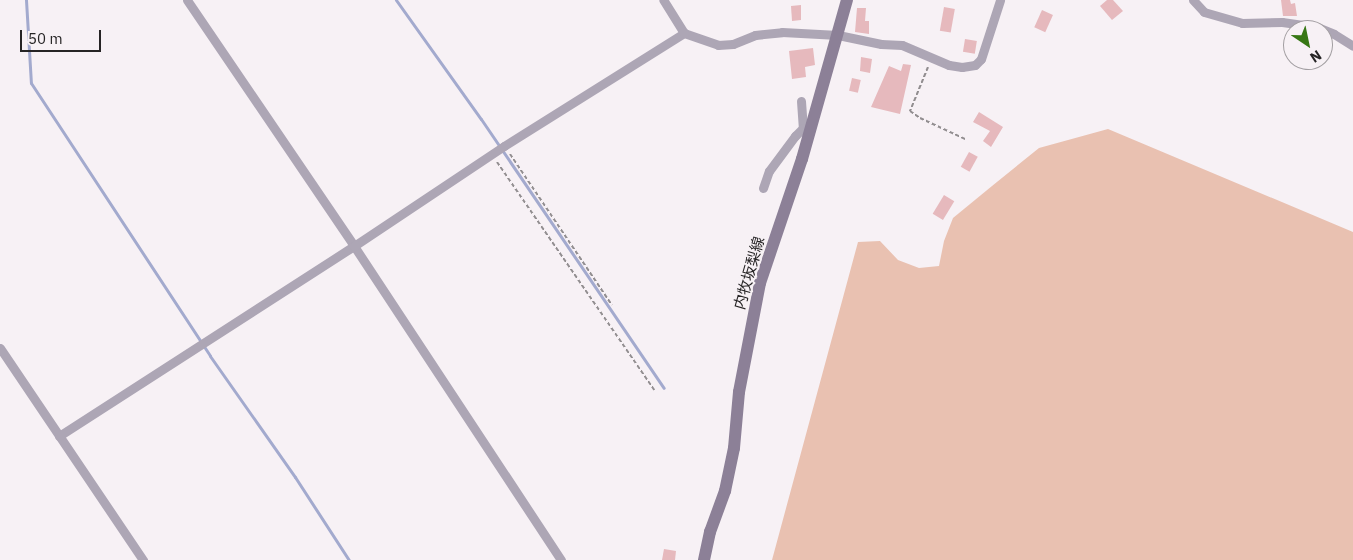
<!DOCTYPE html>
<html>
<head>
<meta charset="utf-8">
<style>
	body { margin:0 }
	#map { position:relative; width:1353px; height:560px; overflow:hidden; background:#f7f1f5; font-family:"IBM Plex Sans","Noto Sans JP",sans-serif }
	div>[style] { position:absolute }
	.green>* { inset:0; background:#e9c1b1 }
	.stream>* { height:3px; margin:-1.5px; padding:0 1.5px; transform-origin:1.5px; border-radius:1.5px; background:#a3aace }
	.building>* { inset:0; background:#e6b9bd; transform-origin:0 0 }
	.path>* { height:2px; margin-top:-1px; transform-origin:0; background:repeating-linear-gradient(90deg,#928e90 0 4px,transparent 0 6.5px) }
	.minor>* { height:9px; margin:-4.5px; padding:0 4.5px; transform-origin:4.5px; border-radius:4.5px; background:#ada6b5 }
	.secondary>* { height:12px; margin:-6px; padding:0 6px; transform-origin:6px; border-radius:6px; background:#8c8097 }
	span { translate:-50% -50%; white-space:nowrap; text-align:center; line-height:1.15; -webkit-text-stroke:4px #f7f1f5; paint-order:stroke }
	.street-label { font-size:15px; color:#262425 }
	.north { position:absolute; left:1283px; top:20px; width:50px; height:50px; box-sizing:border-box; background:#f7f1f5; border:1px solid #a39fa2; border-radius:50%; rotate:146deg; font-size:14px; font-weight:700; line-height:20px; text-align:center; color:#262425 }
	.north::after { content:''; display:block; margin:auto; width:18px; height:22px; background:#377714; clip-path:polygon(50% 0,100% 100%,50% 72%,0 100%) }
	.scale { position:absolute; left:20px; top:30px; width:81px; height:22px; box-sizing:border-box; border:2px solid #262425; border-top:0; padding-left:6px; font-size:15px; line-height:18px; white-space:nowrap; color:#262425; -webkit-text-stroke:4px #f7f1f5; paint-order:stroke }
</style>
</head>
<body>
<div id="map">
	<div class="green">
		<div style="clip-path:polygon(1108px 129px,1353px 232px,1353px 560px,772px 560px,858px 242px,880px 241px,898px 260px,919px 268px,939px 266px,944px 241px,953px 218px,992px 186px,1039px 148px)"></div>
	</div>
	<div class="stream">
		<div style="left:26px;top:0;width:83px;rotate:86.6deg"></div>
		<div style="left:31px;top:83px;width:326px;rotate:56.7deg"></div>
		<div style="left:210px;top:356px;width:148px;rotate:54.9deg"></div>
		<div style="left:295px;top:477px;width:99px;rotate:57deg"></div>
		<div style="left:396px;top:0;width:146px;rotate:54.5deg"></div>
		<div style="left:481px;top:119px;width:325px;rotate:55.8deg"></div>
	</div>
	<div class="building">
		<div style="clip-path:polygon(1107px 0,1113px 0,1123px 11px,1112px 20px,1100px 6px)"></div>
		<div style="clip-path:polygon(1281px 0,1290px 0,1291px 4px,1295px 3px,1297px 16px,1283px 16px)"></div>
		<div style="clip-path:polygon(801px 5px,801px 20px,792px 21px,791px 6px)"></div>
		<div style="left:944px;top:7px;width:11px;height:24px;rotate:10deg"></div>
		<div style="clip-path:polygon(857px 8px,866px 8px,865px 21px,869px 21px,869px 34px,855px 32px)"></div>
		<div style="left:1042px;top:10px;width:12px;height:19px;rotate:24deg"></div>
		<div style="left:965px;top:39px;width:12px;height:13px;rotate:9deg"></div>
		<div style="clip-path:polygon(813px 48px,815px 65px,805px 67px,806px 77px,792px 79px,789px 51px)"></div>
		<div style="clip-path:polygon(861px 57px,872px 59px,870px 73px,860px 71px)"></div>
		<div style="clip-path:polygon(903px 64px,911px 65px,900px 114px,871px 107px,889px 66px,901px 71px)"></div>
		<div style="left:852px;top:78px;width:9px;height:13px;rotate:13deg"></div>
		<div style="clip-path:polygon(979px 112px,1003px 127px,991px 147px,983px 141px,990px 131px,973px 122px)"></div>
		<div style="left:969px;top:152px;width:10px;height:17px;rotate:29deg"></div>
		<div style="left:944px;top:195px;width:12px;height:22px;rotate:31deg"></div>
		<div style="clip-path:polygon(664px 549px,676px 551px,675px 560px,662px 560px)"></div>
	</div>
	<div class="path">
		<div style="left:928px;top:67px;width:48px;rotate:112.2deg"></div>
		<div style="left:910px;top:111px;width:12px;rotate:35deg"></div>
		<div style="left:920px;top:118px;width:50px;rotate:25deg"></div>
		<div style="left:510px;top:154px;width:182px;rotate:56deg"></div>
		<div style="left:497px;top:162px;width:277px;rotate:55.4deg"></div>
	</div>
	<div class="minor">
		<div style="left:187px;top:0;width:297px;rotate:55.8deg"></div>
		<div style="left:354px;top:246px;width:376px;rotate:56.6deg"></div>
		<div style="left:1193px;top:0;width:16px;rotate:47deg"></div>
		<div style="left:1204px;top:12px;width:40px;rotate:16deg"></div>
		<div style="left:1242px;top:23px;width:40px;rotate:-1.4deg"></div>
		<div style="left:1282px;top:22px;width:35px;rotate:8deg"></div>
		<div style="left:1317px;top:27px;width:18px;rotate:22deg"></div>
		<div style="left:1334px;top:34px;width:22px;rotate:32deg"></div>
		<div style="left:684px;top:33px;width:36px;rotate:19deg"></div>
		<div style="left:718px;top:45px;width:15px;rotate:-4deg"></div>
		<div style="left:733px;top:44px;width:24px;rotate:-22deg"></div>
		<div style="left:755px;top:35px;width:27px;rotate:-6deg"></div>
		<div style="left:782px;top:32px;width:56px;rotate:3.1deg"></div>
		<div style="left:838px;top:35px;width:44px;rotate:11.8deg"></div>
		<div style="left:881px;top:44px;width:21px;rotate:3deg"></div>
		<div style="left:902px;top:45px;width:51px;rotate:23.1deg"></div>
		<div style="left:949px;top:65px;width:13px;rotate:9deg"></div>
		<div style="left:962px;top:67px;width:13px;rotate:-9deg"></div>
		<div style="left:975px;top:65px;width:8px;rotate:-45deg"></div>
		<div style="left:981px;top:59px;width:62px;rotate:-72.1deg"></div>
		<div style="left:801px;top:101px;width:27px;rotate:86deg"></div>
		<div style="left:763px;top:188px;width:18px;rotate:-71deg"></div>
		<div style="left:769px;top:171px;width:44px;rotate:-53.4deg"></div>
		<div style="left:795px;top:136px;width:11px;rotate:-45deg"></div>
		<div style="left:803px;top:128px;width:8px;rotate:14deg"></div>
		<div style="left:0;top:348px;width:256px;rotate:56deg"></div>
		<div style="left:59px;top:436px;width:351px;rotate:-32.8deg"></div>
		<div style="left:354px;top:246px;width:180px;rotate:-33.7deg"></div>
		<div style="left:504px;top:146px;width:213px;rotate:-32.1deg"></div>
		<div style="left:684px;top:33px;width:39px;rotate:-122deg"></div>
	</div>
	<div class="secondary">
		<div style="left:704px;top:560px;width:29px;rotate:-78deg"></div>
		<div style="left:710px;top:532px;width:44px;rotate:-69.9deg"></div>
		<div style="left:725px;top:491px;width:44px;rotate:-78.2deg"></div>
		<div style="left:734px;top:448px;width:56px;rotate:-84.9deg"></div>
		<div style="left:739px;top:392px;width:111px;rotate:-79.1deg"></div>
		<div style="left:760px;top:283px;width:131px;rotate:-71.3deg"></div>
		<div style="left:802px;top:159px;width:165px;rotate:-74.2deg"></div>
	</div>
	<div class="street-label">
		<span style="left:749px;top:273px;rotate:-74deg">内牧坂梨線</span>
	</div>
	<div class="north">N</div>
	<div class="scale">50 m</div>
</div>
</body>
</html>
